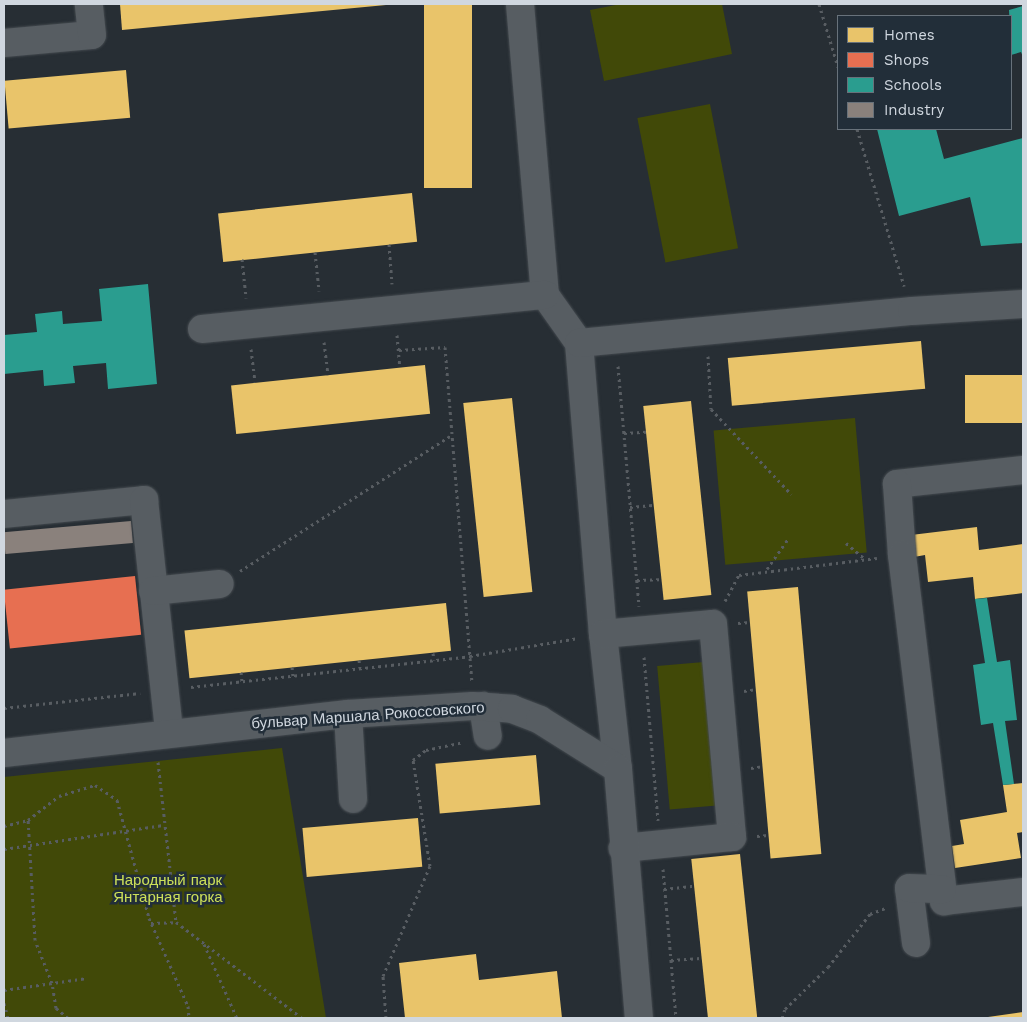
<!DOCTYPE html>
<html>
<head>
<meta charset="utf-8">
<style>
	body { margin:0 }
	#map { position:relative; width:1027px; height:1022px; overflow:hidden; background:#272e34; font-family:"Work Sans",sans-serif }
	div>[style] { position:absolute }
	.green>* { inset:0; background:#414908; transform-origin:0 0 }
	.homes>* { inset:0; background:#e9c46a; transform-origin:0 0 }
	.shops>* { inset:0; background:#e76f51; transform-origin:0 0 }
	.schools>* { inset:0; background:#2a9d8f }
	.industry>* { inset:0; background:#8a817c; transform-origin:0 0 }
	.path>* { height:3px; margin-top:-1.5px; transform-origin:0; background:repeating-linear-gradient(90deg,#585d62 0 2.5px,transparent 0 6.5px) }
	.roads { filter:drop-shadow(0 0 1px #43494e) drop-shadow(0 0 1px #43494e) }
	.minor>* { height:28px; margin:-14px; padding:0 14px; transform-origin:14px; border-radius:14px; background:#575d62 }
	span { translate:-50% -50%; white-space:nowrap; text-align:center; line-height:1.15; -webkit-text-stroke:5px #222e39; paint-order:stroke }
	.street-label { font-size:15px; color:#d0d7df }
	.park-label { font-size:15px; color:#cde059 }
	.frame { position:absolute; inset:0; border:5px solid #d0d7df; pointer-events:none }
	.legend { position:absolute; left:837px; top:15px; width:175px; height:115px; box-sizing:border-box; background:#222e39; border:1px solid #68727b; margin:0; padding:6px 9px; list-style:none; font-size:15px; color:#d0d7df }
	.legend li { display:flex; align-items:center; gap:10px; height:25px }
	.legend b { width:25px; border:1px solid #68727b }
</style>
</head>
<body>
<div id="map">
	<div class="green">
		<div style="clip-path:polygon(621px 4px,722px 4px,732px 54px,604px 81px,590px 10px)"></div>
		<div style="left:710px;top:104px;width:147px;height:74px;rotate:79deg"></div>
		<div style="left:855px;top:418px;width:135px;height:142px;rotate:85deg"></div>
		<div style="left:704px;top:662px;width:144px;height:47px;rotate:85deg"></div>
		<div style="clip-path:polygon(282px 748px,326px 1018px,4px 1018px,4px 777px)"></div>
	</div>
	<div class="homes">
		<div style="clip-path:polygon(120px 4px,386px 4px,386px 5px,122px 30px)"></div>
		<div style="left:424px;top:4px;width:48px;height:184px"></div>
		<div style="left:126px;top:70px;width:48px;height:122px;rotate:85deg"></div>
		<div style="left:412px;top:193px;width:49px;height:195px;rotate:84deg"></div>
		<div style="left:921px;top:341px;width:48px;height:194px;rotate:85deg"></div>
		<div style="left:425px;top:365px;width:49px;height:195px;rotate:84deg"></div>
		<div style="left:1023px;top:375px;width:48px;height:58px;rotate:90deg"></div>
		<div style="left:512px;top:398px;width:195px;height:49px;rotate:84deg"></div>
		<div style="left:691px;top:401px;width:195px;height:48px;rotate:84deg"></div>
		<div style="clip-path:polygon(977px 527px,979px 550px,1023px 544px,1023px 593px,975px 599px,973px 577px,928px 582px,925px 555px,914px 557px,911px 535px)"></div>
		<div style="left:798px;top:587px;width:268px;height:51px;rotate:85deg"></div>
		<div style="left:446px;top:603px;width:48px;height:263px;rotate:84deg"></div>
		<div style="left:536px;top:755px;width:50px;height:101px;rotate:85deg"></div>
		<div style="clip-path:polygon(1023px 783px,1023px 832px,1017px 833px,1021px 858px,955px 868px,952px 846px,964px 844px,960px 820px,1007px 812px,1003px 785px)"></div>
		<div style="left:418px;top:818px;width:49px;height:116px;rotate:85deg"></div>
		<div style="left:740px;top:854px;width:165px;height:49px;rotate:84deg"></div>
		<div style="clip-path:polygon(476px 954px,479px 980px,557px 971px,562px 1018px,405px 1018px,399px 963px)"></div>
		<div style="clip-path:polygon(1023px 1012px,1023px 1018px,988px 1018px,988px 1017px)"></div>
	</div>
	<div class="shops">
		<div style="left:135px;top:576px;width:59px;height:132px;rotate:84deg"></div>
	</div>
	<div class="schools">
		<div style="clip-path:polygon(1023px 6px,1023px 57px,1021px 52px,1011px 55px,1009px 10px)"></div>
		<div style="clip-path:polygon(877px 129px,936px 129px,944px 159px,1023px 138px,1023px 243px,981px 246px,970px 197px,899px 216px)"></div>
		<div style="clip-path:polygon(148px 284px,157px 384px,108px 389px,106px 363px,73px 366px,75px 383px,44px 386px,43px 370px,4px 374px,4px 335px,37px 332px,35px 314px,62px 311px,63px 324px,102px 321px,99px 289px)"></div>
		<div style="clip-path:polygon(987px 598px,997px 662px,1010px 660px,1017px 720px,1005px 721px,1014px 784px,1003px 785px,993px 723px,981px 725px,973px 665px,985px 663px,975px 599px)"></div>
	</div>
	<div class="industry">
		<div style="left:131px;top:521px;width:22px;height:128px;rotate:85deg"></div>
	</div>
	<div class="path">
		<div style="left:819px;top:4px;width:66px;rotate:73.2deg"></div>
		<div style="left:857px;top:129px;width:164px;rotate:73.3deg"></div>
		<div style="left:389px;top:244px;width:40px;rotate:85.7deg"></div>
		<div style="left:315px;top:252px;width:39px;rotate:84deg"></div>
		<div style="left:242px;top:259px;width:39px;rotate:84deg"></div>
		<div style="left:397px;top:335px;width:32px;rotate:85deg"></div>
		<div style="left:324px;top:342px;width:33px;rotate:83deg"></div>
		<div style="left:251px;top:349px;width:33px;rotate:83deg"></div>
		<div style="left:399px;top:350px;width:46px;rotate:-3.7deg"></div>
		<div style="left:445px;top:347px;width:336px;rotate:85.4deg"></div>
		<div style="left:708px;top:356px;width:53px;rotate:86.8deg"></div>
		<div style="left:711px;top:409px;width:117px;rotate:46.7deg"></div>
		<div style="left:618px;top:366px;width:241px;rotate:85deg"></div>
		<div style="left:624px;top:433px;width:22px;rotate:-3deg"></div>
		<div style="left:630px;top:507px;width:23px;rotate:-5deg"></div>
		<div style="left:846px;top:543px;width:25px;rotate:40deg"></div>
		<div style="left:767px;top:569px;width:38px;rotate:-55deg"></div>
		<div style="left:240px;top:571px;width:252px;rotate:-32.7deg"></div>
		<div style="left:637px;top:580px;width:23px;rotate:-2deg"></div>
		<div style="left:725px;top:601px;width:30px;rotate:-62deg"></div>
		<div style="left:739px;top:575px;width:139px;rotate:-7deg"></div>
		<div style="left:738px;top:623px;width:12px;rotate:-5deg"></div>
		<div style="left:433px;top:653px;width:7px;rotate:82deg"></div>
		<div style="left:644px;top:657px;width:164px;rotate:85.1deg"></div>
		<div style="left:359px;top:660px;width:8px;rotate:83deg"></div>
		<div style="left:292px;top:667px;width:9px;rotate:84deg"></div>
		<div style="left:241px;top:672px;width:10px;rotate:84deg"></div>
		<div style="left:191px;top:687px;width:281px;rotate:-6.3deg"></div>
		<div style="left:470px;top:656px;width:110px;rotate:-9.4deg"></div>
		<div style="left:744px;top:691px;width:12px;rotate:-9deg"></div>
		<div style="left:4px;top:708px;width:137px;rotate:-6.3deg"></div>
		<div style="left:158px;top:762px;width:161px;rotate:83.6deg"></div>
		<div style="left:751px;top:768px;width:12px;rotate:-9deg"></div>
		<div style="left:4px;top:826px;width:25px;rotate:-14deg"></div>
		<div style="left:757px;top:836px;width:12px;rotate:-5deg"></div>
		<div style="left:4px;top:849px;width:161px;rotate:-8.6deg"></div>
		<div style="left:663px;top:869px;width:150px;rotate:85deg"></div>
		<div style="left:664px;top:889px;width:30px;rotate:-6deg"></div>
		<div style="left:151px;top:923px;width:25px;rotate:-2deg"></div>
		<div style="left:176px;top:922px;width:158px;rotate:37.3deg"></div>
		<div style="left:204px;top:944px;width:81px;rotate:66deg"></div>
		<div style="left:671px;top:960px;width:30px;rotate:-4deg"></div>
		<div style="left:4px;top:990px;width:84px;rotate:-8.2deg"></div>
		<div style="left:4px;top:1003px;width:16px;rotate:75deg"></div>
		<div style="left:68px;top:1018px;width:16px;rotate:-140deg"></div>
		<div style="left:56px;top:1008px;width:25px;rotate:-99deg"></div>
		<div style="left:52px;top:983px;width:46px;rotate:-111.6deg"></div>
		<div style="left:35px;top:940px;width:120px;rotate:-93.3deg"></div>
		<div style="left:28px;top:820px;width:39px;rotate:-38deg"></div>
		<div style="left:59px;top:796px;width:38px;rotate:-17deg"></div>
		<div style="left:95px;top:785px;width:27px;rotate:34deg"></div>
		<div style="left:117px;top:800px;width:122px;rotate:74.8deg"></div>
		<div style="left:149px;top:918px;width:96px;rotate:66.1deg"></div>
		<div style="left:188px;top:1006px;width:12px;rotate:85deg"></div>
		<div style="left:386px;top:1018px;width:42px;rotate:-94.1deg"></div>
		<div style="left:383px;top:976px;width:120px;rotate:-66.9deg"></div>
		<div style="left:430px;top:866px;width:107px;rotate:-99.1deg"></div>
		<div style="left:413px;top:760px;width:16px;rotate:-38deg"></div>
		<div style="left:426px;top:750px;width:38px;rotate:-12deg"></div>
		<div style="left:782px;top:1018px;width:9px;rotate:-72deg"></div>
		<div style="left:785px;top:1009px;width:60px;rotate:-44.3deg"></div>
		<div style="left:828px;top:967px;width:68px;rotate:-51.6deg"></div>
		<div style="left:870px;top:914px;width:17px;rotate:-21deg"></div>
	</div>
	<div class="roads">
		<div class="minor">
			<div style="left:520px;top:4px;width:292px;rotate:85.1deg"></div>
			<div style="left:545px;top:295px;width:59px;rotate:54.7deg"></div>
			<div style="left:579px;top:343px;width:292px;rotate:85.3deg"></div>
			<div style="left:603px;top:634px;width:136px;rotate:83.7deg"></div>
			<div style="left:4px;top:43px;width:88px;rotate:-5.2deg"></div>
			<div style="left:92px;top:35px;width:31px;rotate:-96deg"></div>
			<div style="left:202px;top:329px;width:345px;rotate:-5.7deg"></div>
			<div style="left:579px;top:343px;width:335px;rotate:-5.5deg"></div>
			<div style="left:912px;top:311px;width:111px;rotate:-3.6deg"></div>
			<div style="left:1023px;top:470px;width:127px;rotate:173.7deg"></div>
			<div style="left:897px;top:484px;width:71px;rotate:86deg"></div>
			<div style="left:902px;top:555px;width:349px;rotate:83.1deg"></div>
			<div style="left:944px;top:901px;width:80px;rotate:-6.5deg"></div>
			<div style="left:4px;top:514px;width:141px;rotate:-5.7deg"></div>
			<div style="left:144px;top:500px;width:233px;rotate:83.8deg"></div>
			<div style="left:153px;top:591px;width:67px;rotate:-6deg"></div>
			<div style="left:603px;top:634px;width:110px;rotate:-5.2deg"></div>
			<div style="left:713px;top:624px;width:214px;rotate:84.9deg"></div>
			<div style="left:732px;top:837px;width:110px;rotate:174.2deg"></div>
			<div style="left:483px;top:706px;width:30px;rotate:81deg"></div>
			<div style="left:348px;top:714px;width:85px;rotate:86.6deg"></div>
			<div style="left:4px;top:753px;width:346px;rotate:-6.5deg"></div>
			<div style="left:348px;top:714px;width:125px;rotate:-3.7deg"></div>
			<div style="left:473px;top:706px;width:39px;rotate:4deg"></div>
			<div style="left:512px;top:709px;width:30px;rotate:21deg"></div>
			<div style="left:540px;top:720px;width:92px;rotate:32.1deg"></div>
			<div style="left:618px;top:769px;width:250px;rotate:85.2deg"></div>
			<div style="left:916px;top:943px;width:55px;rotate:-97.3deg"></div>
			<div style="left:909px;top:888px;width:33px;rotate:2deg"></div>
		</div>
	</div>
	<div class="street-label">
		<span style="left:368px;top:716px;rotate:-4deg">бульвар Маршала Рокоссовского</span>
	</div>
	<div class="park-label">
		<span style="left:168px;top:889px">Народный парк<br>Янтарная горка</span>
	</div>
	<div class="frame"></div>
	<ul class="legend">
	<li><b style="height:14px;background:#e9c46a"></b>Homes</li>
	<li><b style="height:14px;background:#e76f51"></b>Shops</li>
	<li><b style="height:14px;background:#2a9d8f"></b>Schools</li>
	<li><b style="height:14px;background:#8a817c"></b>Industry</li>
	</ul>
</div>
</body>
</html>
